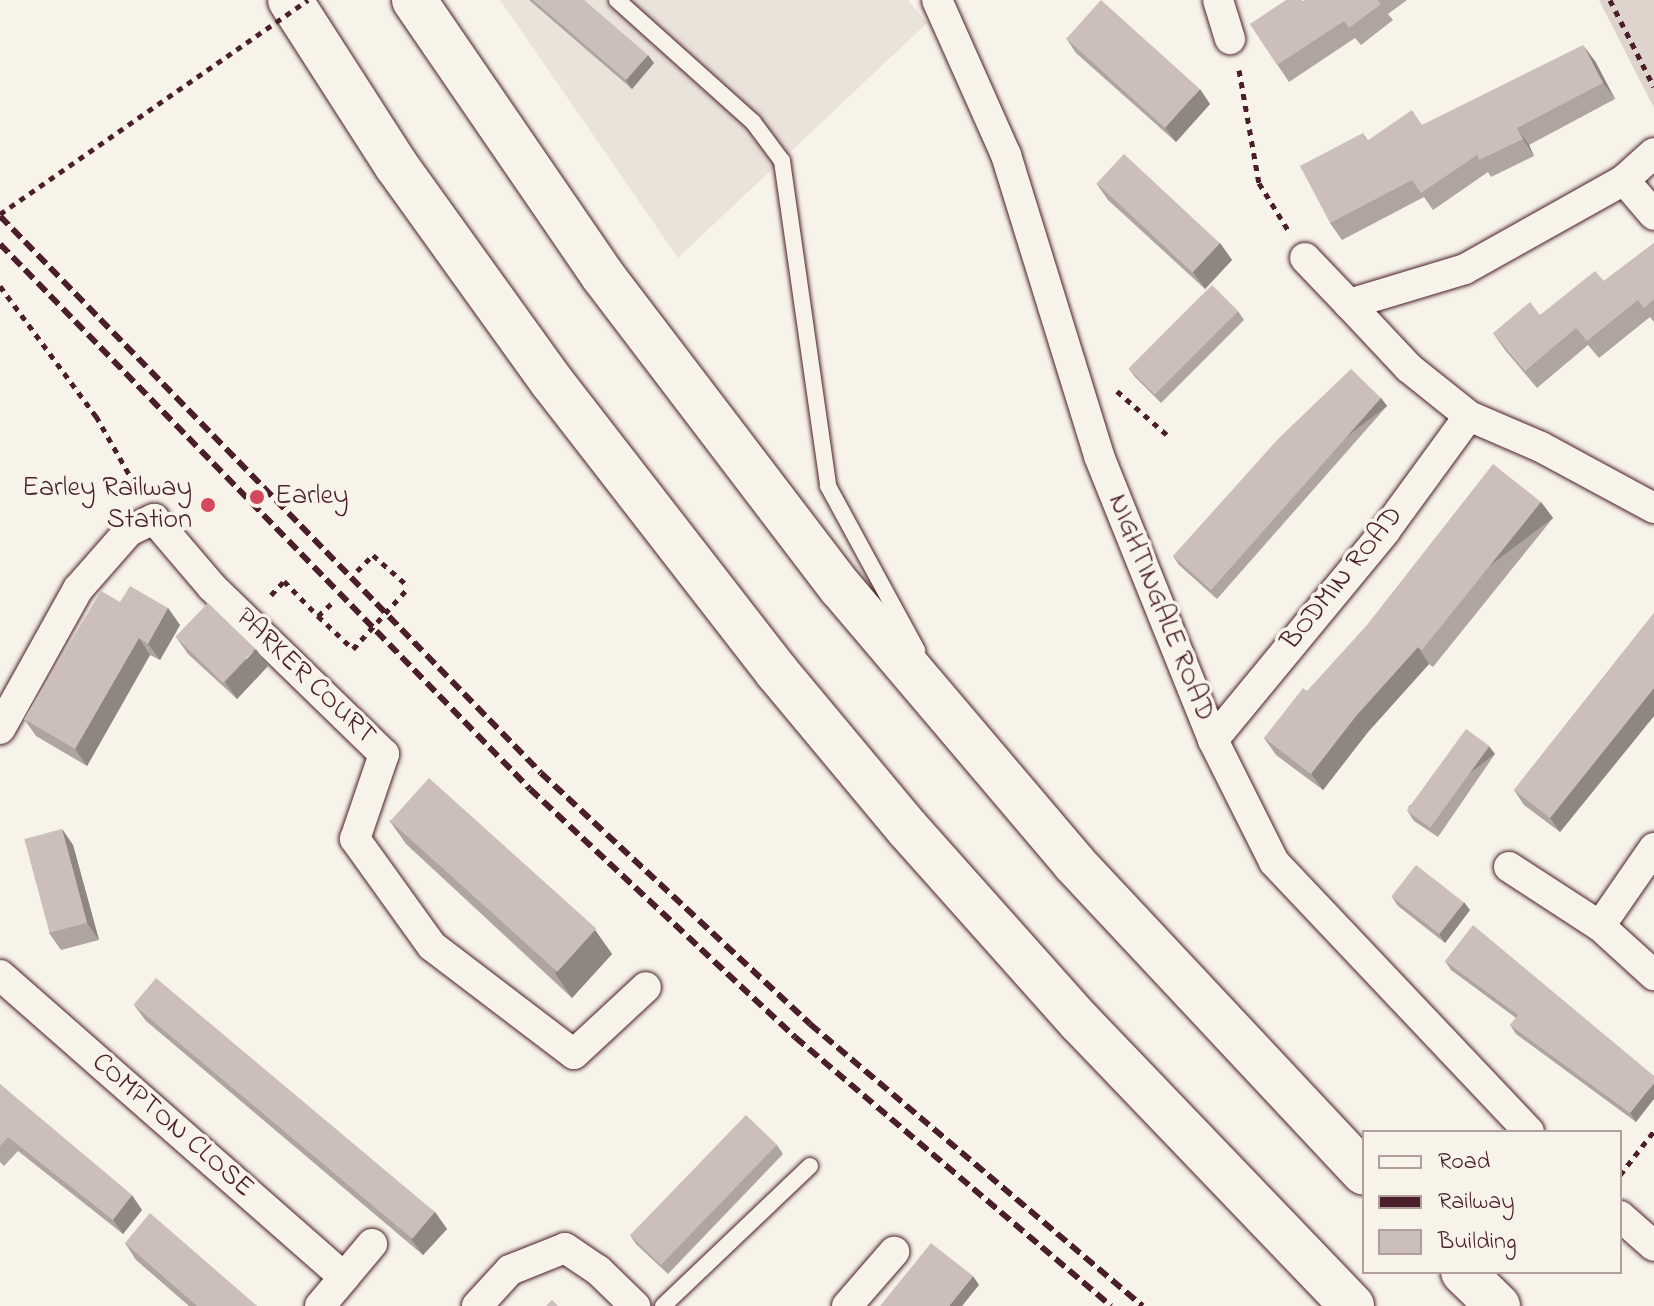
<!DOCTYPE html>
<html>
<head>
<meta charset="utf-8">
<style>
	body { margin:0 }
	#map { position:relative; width:1654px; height:1306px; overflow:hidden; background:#f7f3e8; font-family:"Indie Flower",sans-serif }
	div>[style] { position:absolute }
	.built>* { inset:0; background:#eae3da }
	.green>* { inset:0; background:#ded4cc }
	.path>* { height:5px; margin-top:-2.5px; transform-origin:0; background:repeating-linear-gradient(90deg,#4a1f2b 0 6px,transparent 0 12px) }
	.roads { filter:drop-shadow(0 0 2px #4a1f2b) drop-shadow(0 0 2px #4a1f2b) }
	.service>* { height:16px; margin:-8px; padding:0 8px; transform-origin:8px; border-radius:8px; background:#f7f3e8 }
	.minor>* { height:30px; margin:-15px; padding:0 15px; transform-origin:15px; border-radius:15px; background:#f7f3e8 }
	.primary>* { height:44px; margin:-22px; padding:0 22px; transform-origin:22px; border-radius:22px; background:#f7f3e8 }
	.rail>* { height:6px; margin-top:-3px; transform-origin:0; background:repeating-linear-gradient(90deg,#4a1f2b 0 12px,transparent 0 18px) }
	.path-bridge>* { height:5px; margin-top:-2.5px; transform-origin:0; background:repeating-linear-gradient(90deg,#4a1f2b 0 6px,transparent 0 12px) }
	.wall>* { inset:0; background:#afa49f }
	.shaded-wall>* { inset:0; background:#8f8682; transform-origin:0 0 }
	.building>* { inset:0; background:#ccbfb9; transform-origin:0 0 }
	.dots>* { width:22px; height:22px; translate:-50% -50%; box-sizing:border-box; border:4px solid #f7f3e8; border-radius:50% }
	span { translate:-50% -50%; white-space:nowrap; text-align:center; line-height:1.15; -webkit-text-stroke:7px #f7f3e8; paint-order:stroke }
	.poi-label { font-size:28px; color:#4a1f2b }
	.right { translate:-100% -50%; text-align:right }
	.left { translate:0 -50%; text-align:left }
	.street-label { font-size:28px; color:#4a1f2b }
	.legend { position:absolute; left:1362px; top:1130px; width:260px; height:144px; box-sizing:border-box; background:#f7f3e8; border:2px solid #b29e9c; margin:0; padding:10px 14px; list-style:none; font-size:24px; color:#4a1f2b }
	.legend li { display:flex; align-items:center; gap:16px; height:40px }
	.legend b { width:40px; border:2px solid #b29e9c }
</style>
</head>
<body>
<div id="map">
	<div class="built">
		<div style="clip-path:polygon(500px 0,908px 0,927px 23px,678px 258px)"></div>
	</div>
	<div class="green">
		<div style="clip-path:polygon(1599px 0,1654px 0,1654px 108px)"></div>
	</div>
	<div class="path">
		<div style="left:1610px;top:0;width:97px;rotate:63.2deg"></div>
		<div style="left:1239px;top:70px;width:115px;rotate:80deg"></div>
		<div style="left:1259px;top:183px;width:55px;rotate:58.3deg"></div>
		<div style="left:0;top:286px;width:162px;rotate:53.6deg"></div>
		<div style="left:96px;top:416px;width:85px;rotate:60.4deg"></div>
		<div style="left:1117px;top:391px;width:67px;rotate:41.3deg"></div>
		<div style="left:357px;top:571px;width:23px;rotate:-45deg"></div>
		<div style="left:373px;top:555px;width:48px;rotate:41.6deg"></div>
		<div style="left:271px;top:595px;width:19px;rotate:-47deg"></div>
		<div style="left:284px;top:581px;width:49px;rotate:45.8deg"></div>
		<div style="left:318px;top:616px;width:22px;rotate:-43deg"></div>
		<div style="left:318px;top:616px;width:48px;rotate:43.3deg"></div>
		<div style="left:1620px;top:1175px;width:56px;rotate:-52.3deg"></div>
	</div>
	<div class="roads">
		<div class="service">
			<div style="left:617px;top:0;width:183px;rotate:41.9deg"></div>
			<div style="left:753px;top:122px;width:49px;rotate:53.4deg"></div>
			<div style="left:782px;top:161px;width:328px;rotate:81.9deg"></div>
			<div style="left:828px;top:486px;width:187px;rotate:61.5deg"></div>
			<div style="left:663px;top:1306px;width:203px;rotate:-43.6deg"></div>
		</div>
		<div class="minor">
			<div style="left:937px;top:0;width:170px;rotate:66deg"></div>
			<div style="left:1006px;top:155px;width:315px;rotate:72.8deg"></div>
			<div style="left:1099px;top:456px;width:306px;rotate:68.1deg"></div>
			<div style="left:1213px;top:740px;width:136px;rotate:63.4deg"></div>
			<div style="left:1274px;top:862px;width:371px;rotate:46.6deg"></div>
			<div style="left:1218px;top:0;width:41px;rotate:72.9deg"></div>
			<div style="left:1624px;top:180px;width:46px;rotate:49.4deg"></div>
			<div style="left:1305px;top:258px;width:64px;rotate:46.3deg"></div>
			<div style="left:1469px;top:416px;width:77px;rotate:-141.3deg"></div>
			<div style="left:1409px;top:368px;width:88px;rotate:-133.2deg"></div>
			<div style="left:1349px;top:304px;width:121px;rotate:-16.8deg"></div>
			<div style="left:1465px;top:269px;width:182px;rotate:-29.2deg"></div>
			<div style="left:1624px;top:180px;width:40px;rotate:-42deg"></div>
			<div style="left:0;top:729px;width:160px;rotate:-60.9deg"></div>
			<div style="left:78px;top:589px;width:77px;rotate:-48.7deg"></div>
			<div style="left:129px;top:531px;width:28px;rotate:-26deg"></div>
			<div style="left:154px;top:519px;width:89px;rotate:49.5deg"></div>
			<div style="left:212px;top:587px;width:240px;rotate:44.2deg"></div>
			<div style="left:384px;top:754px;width:90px;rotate:108.8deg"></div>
			<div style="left:355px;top:839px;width:132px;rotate:54.3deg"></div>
			<div style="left:432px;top:946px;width:178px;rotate:37.3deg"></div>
			<div style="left:574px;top:1054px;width:98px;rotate:-42.9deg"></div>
			<div style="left:1213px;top:740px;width:271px;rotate:-50.5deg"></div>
			<div style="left:1385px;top:531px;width:142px;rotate:-53.9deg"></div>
			<div style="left:1469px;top:416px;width:78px;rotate:23.3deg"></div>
			<div style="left:1541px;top:447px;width:128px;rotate:28.4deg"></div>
			<div style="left:1509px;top:867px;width:108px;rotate:33deg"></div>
			<div style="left:1600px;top:926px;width:95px;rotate:-55.3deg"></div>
			<div style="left:1600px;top:926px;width:73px;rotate:42.2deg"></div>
			<div style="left:0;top:975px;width:458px;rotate:41.3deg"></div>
			<div style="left:1620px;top:1216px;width:45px;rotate:41.4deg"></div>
			<div style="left:320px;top:1306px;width:81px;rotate:-50deg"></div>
			<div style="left:477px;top:1306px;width:49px;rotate:-47.5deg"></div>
			<div style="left:510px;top:1270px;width:59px;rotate:-21.8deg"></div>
			<div style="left:565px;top:1248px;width:40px;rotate:34deg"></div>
			<div style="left:598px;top:1270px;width:52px;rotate:44.2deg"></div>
			<div style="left:847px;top:1306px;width:72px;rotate:-49deg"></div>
		</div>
		<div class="primary">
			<div style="left:290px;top:0;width:196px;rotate:57.3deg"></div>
			<div style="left:396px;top:165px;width:267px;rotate:54.3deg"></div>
			<div style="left:552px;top:382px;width:367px;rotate:52.2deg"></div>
			<div style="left:777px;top:672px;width:203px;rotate:50.2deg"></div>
			<div style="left:907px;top:828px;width:260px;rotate:48.3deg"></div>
			<div style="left:1080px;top:1022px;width:393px;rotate:46.2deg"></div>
			<div style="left:414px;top:0;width:335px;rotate:55.6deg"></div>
			<div style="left:603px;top:276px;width:392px;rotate:52.7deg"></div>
			<div style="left:841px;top:588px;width:360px;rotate:49.7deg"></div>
			<div style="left:1074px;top:863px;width:424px;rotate:46.9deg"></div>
			<div style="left:1463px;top:1272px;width:49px;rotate:44.2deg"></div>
		</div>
	</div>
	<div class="rail">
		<div style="left:0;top:216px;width:776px;rotate:45.83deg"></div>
		<div style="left:541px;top:773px;width:368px;rotate:43deg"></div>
		<div style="left:810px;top:1024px;width:436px;rotate:40.3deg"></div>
		<div style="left:0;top:244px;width:760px;rotate:45.8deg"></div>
		<div style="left:530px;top:789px;width:363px;rotate:43.1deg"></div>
		<div style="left:795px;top:1037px;width:415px;rotate:40.4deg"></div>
	</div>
	<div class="path-bridge">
		<div style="left:0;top:214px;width:375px;rotate:-34.8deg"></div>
		<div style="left:353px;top:649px;width:84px;rotate:-47.9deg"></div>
	</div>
	<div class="wall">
		<div style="clip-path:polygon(529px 0,584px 0,654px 63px,632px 89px)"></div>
		<div style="clip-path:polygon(1306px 0,1407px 0,1388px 14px,1393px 20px,1361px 45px,1355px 38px,1289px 82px,1250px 24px)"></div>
		<div style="clip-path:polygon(1066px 38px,1210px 104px,1176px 142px,1076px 53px)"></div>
		<div style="clip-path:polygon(1595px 61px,1615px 99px,1529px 145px,1534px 156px,1491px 177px,1488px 172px,1433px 210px,1424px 197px,1342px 240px,1330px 223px,1363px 133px,1368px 141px,1422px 125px)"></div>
		<div style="clip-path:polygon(1096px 183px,1220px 243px,1232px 260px,1205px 289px,1108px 200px)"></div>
		<div style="clip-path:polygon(1654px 243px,1654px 322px,1650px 317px,1599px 358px,1588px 345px,1537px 388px,1505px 350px,1493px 333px,1540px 315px,1604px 281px)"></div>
		<div style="clip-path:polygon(1238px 311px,1244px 320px,1161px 403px,1135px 377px,1129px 369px)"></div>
		<div style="clip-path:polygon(1381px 398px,1387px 406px,1217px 599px,1179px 565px,1173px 556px)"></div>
		<div style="clip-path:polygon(1541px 502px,1553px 518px,1433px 667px,1429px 664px,1368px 732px,1323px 790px,1276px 755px,1264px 738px,1307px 691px)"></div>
		<div style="clip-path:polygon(120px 602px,168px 608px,180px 625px,160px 660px,150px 655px,87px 766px,36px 736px,24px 719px)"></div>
		<div style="clip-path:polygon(1654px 613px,1654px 716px,1560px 832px,1524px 805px,1514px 790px)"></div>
		<div style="clip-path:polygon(176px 637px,268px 666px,237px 699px,188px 654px)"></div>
		<div style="clip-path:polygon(1495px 754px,1438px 837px,1414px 821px,1408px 812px)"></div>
		<div style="clip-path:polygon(389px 820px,595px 930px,612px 954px,572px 998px,406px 844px)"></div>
		<div style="clip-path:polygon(62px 829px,73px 845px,99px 940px,61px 950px,49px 933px)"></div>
		<div style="clip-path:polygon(1392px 897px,1470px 910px,1445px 943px,1398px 906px)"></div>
		<div style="clip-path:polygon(1445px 961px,1654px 1076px,1636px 1122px,1516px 1034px,1510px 1025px,1516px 1018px,1451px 970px)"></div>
		<div style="clip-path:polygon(134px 1005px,435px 1212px,447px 1229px,423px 1255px,146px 1021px)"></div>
		<div style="clip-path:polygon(0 1084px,142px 1210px,123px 1234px,18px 1151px,4px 1166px,0 1162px)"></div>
		<div style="clip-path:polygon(777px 1145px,783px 1154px,668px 1274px,636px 1244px,630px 1235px)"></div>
		<div style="clip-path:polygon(125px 1243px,257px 1306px,189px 1306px,136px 1260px)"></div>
	</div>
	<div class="shaded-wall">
		<div style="clip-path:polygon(1583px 45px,1595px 61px,1615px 99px,1603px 83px)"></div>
		<div style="clip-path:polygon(648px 55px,654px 63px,632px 89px,626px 80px)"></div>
		<div style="clip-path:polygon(1200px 89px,1210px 104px,1176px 142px,1165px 128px)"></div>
		<div style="clip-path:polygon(1517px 128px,1529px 145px,1534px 156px,1523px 139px)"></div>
		<div style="clip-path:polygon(1220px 243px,1232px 260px,1205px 289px,1193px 272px)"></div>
		<div style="left:1381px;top:398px;width:10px;height:256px;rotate:53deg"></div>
		<div style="left:1541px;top:502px;width:20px;height:190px;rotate:53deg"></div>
		<div style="clip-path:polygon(168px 608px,180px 625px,160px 660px,148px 644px)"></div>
		<div style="clip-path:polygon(139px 638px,150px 655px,87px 766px,75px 749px)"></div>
		<div style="clip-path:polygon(1418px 647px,1429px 664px,1368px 732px,1323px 790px,1311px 774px,1356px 716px)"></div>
		<div style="clip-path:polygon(256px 649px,268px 666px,237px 699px,225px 682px)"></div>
		<div style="clip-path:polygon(1654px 688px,1654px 716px,1560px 832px,1550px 818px)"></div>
		<div style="left:1489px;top:746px;width:10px;height:101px;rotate:53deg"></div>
		<div style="clip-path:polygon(62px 829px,73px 845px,99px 940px,87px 923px)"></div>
		<div style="clip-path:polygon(1464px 902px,1470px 910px,1445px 943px,1439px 934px)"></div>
		<div style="clip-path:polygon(595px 930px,612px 954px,572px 998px,555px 973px)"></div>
		<div style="clip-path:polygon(1654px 1083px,1654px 1099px,1636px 1122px,1630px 1113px)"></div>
		<div style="clip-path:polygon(132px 1195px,142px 1210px,123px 1234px,113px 1220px)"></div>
		<div style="clip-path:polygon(435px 1212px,447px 1229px,423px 1255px,411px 1239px)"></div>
		<div style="clip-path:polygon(973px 1276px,979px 1285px,962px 1306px,949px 1306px)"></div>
	</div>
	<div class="building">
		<div style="clip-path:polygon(533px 0,584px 0,648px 55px,626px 80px)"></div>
		<div style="left:1101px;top:0;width:133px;height:52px;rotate:42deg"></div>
		<div style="clip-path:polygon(1286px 0,1302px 0,1303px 2px,1306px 0,1378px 0,1381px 4px,1349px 28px,1344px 21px,1277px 65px,1250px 24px)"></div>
		<div style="clip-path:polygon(1583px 45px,1603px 83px,1517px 128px,1523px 139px,1479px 160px,1477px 155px,1421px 193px,1412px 180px,1330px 223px,1300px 166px,1363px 133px,1367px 141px,1412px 110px,1422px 125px)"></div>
		<div style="left:1124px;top:154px;width:131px;height:40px;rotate:43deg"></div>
		<div style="clip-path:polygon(1654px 243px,1654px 299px,1644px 308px,1638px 300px,1587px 341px,1576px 328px,1525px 371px,1493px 333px,1530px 302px,1540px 315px,1595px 271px,1604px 281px)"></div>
		<div style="left:1212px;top:285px;width:37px;height:118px;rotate:45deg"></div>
		<div style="clip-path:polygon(1351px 369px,1381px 398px,1211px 590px,1173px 556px,1278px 439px)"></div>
		<div style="clip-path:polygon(1493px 464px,1541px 502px,1422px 650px,1418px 647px,1356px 716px,1311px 774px,1264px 738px,1303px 688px,1307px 691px,1367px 625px)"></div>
		<div style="clip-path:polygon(130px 586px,168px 608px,148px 644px,139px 638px,75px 749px,24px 719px,101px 591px,120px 602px)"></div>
		<div style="left:208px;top:603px;width:66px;height:47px;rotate:44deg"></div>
		<div style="clip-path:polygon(1654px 613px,1654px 688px,1550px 818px,1514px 790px)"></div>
		<div style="left:1466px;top:729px;width:29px;height:101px;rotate:36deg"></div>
		<div style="left:429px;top:778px;width:225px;height:58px;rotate:42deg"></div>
		<div style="left:62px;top:829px;width:97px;height:39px;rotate:75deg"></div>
		<div style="left:1416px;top:865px;width:61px;height:40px;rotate:38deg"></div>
		<div style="clip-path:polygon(1473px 925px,1654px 1076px,1654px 1083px,1630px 1113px,1510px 1025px,1518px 1015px,1445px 961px)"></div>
		<div style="left:156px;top:978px;width:364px;height:35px;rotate:40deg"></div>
		<div style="clip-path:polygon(0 1084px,132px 1195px,113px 1220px,8px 1137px,0 1146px)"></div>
		<div style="left:746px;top:1115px;width:43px;height:167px;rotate:44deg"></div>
		<div style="clip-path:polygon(150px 1213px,257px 1306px,197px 1306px,125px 1243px)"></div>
		<div style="clip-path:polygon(931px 1243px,973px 1276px,949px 1306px,880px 1306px)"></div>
		<div style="clip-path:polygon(552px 1300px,558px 1306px,546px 1306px)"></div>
	</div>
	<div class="dots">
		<div style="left:257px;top:497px;background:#d1495b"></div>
		<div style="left:208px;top:505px;background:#d1495b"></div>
	</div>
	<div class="poi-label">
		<span class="right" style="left:192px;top:505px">Earley Railway<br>Station</span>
		<span class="left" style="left:275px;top:497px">Earley</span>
	</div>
	<div class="street-label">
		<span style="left:1343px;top:579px;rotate:-51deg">BODMIN ROAD</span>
		<span style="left:1160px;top:608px;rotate:68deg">NIGHTINGALE ROAD</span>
		<span style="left:305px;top:677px;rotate:44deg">PARKER COURT</span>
		<span style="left:172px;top:1126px;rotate:41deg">COMPTON CLOSE</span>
	</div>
	<ul class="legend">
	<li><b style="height:10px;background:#f7f3e8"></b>Road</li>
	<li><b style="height:10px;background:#4a1f2b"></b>Railway</li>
	<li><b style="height:22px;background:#ccbfb9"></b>Building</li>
	</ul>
</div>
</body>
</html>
